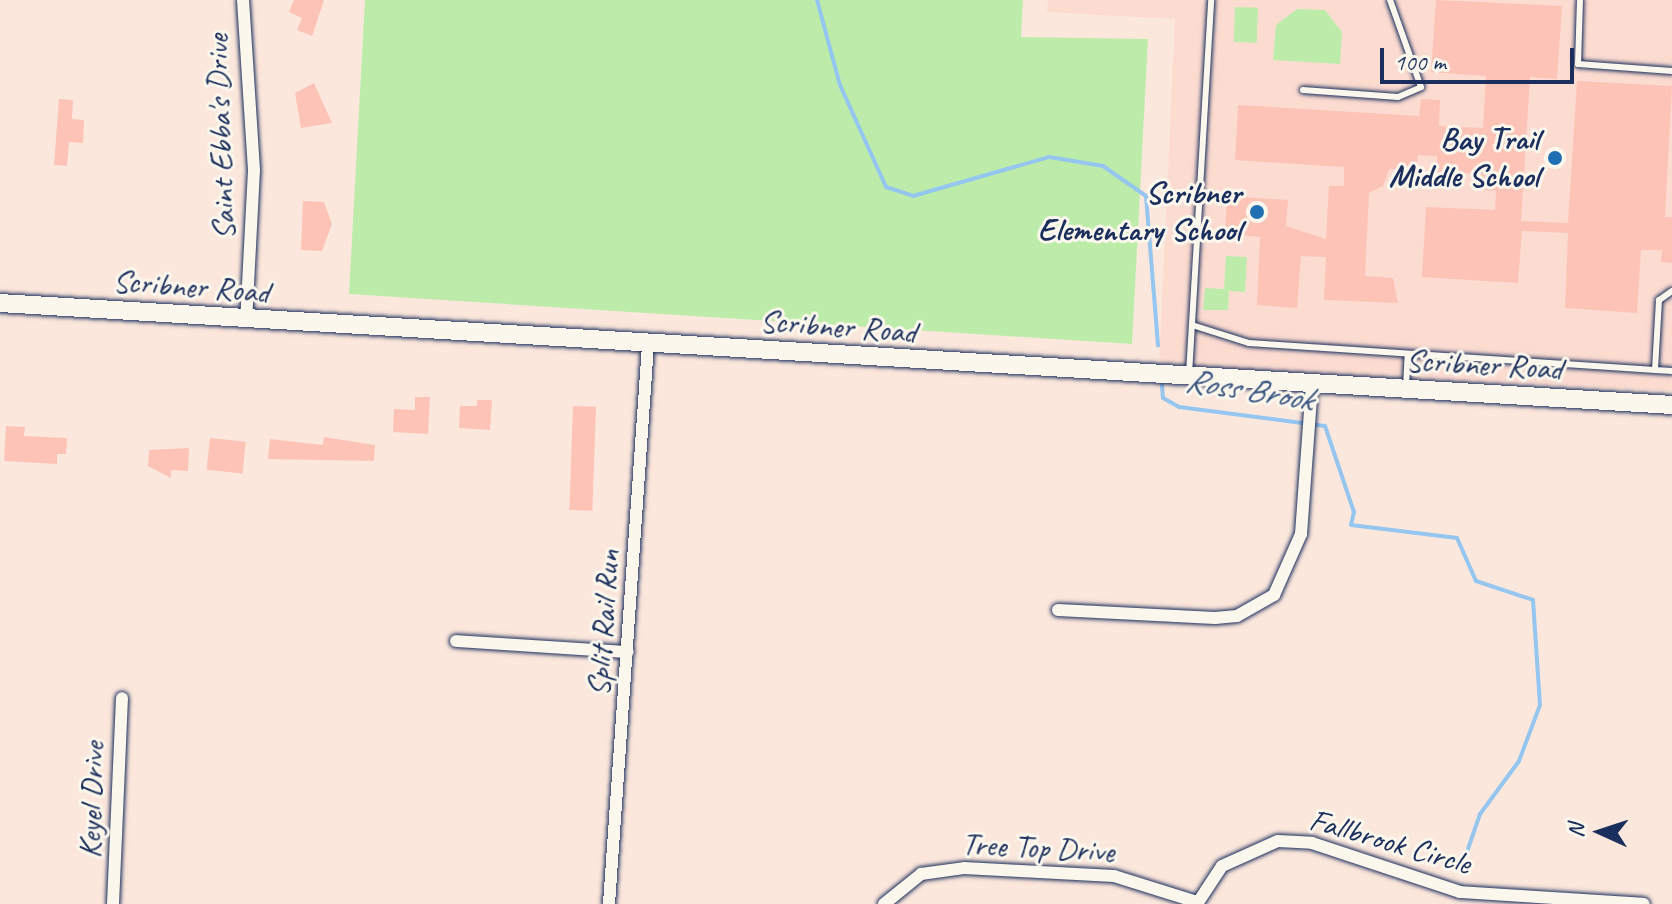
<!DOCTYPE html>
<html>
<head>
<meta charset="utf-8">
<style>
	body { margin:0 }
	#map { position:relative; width:1672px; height:904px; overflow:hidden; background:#fce7dc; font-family:Caveat,sans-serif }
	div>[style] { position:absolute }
	.built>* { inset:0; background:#fcdcd1 }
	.green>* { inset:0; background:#bdecaa; transform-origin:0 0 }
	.stream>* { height:4px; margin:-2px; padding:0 2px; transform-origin:2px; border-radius:2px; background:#94c6f0 }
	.building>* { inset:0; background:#fdc3b6; transform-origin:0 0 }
	.roads { filter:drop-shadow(0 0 2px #1b2f5e) drop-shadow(0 0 2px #1b2f5e) }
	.lane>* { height:6px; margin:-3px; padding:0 3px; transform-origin:3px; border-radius:3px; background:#fbf7ec }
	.street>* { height:12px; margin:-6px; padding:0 6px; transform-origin:6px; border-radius:6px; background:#fbf7ec }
	.secondary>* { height:18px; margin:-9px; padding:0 9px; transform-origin:9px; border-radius:9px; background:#fbf7ec }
	.dots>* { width:22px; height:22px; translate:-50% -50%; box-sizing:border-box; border:4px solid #fbf7ec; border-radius:50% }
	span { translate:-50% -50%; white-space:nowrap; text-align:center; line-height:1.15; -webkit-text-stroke:6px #fbf7ec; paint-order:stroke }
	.street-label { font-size:32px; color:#1b2f5e }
	.poi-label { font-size:32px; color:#1b2f5e; font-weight:700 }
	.right { translate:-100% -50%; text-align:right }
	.water-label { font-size:34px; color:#395582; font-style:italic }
	.north { position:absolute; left:1560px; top:792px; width:80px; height:80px; -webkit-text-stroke:6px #fbf7ec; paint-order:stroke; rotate:273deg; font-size:22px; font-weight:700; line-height:32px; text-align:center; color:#1b2f5e }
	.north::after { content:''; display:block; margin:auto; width:28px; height:36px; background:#1b2f5e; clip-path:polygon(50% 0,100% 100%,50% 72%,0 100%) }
	.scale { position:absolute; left:1380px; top:48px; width:194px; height:36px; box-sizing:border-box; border:4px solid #1b2f5e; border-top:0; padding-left:10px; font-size:24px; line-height:28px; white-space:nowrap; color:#1b2f5e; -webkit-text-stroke:6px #fbf7ec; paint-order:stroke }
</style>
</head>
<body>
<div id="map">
	<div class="built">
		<div style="clip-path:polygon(1048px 0,1672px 0,1672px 391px,1159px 367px,1175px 19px,1047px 12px)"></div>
	</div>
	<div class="green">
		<div style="clip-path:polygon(365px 0,1023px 0,1021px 37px,1148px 39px,1132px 344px,349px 294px)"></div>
		<div style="left:1235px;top:7px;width:23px;height:35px;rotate:2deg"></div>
		<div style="clip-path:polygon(1297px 9px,1325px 10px,1342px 32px,1340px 64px,1273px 60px,1276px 25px)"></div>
		<div style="clip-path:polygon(1226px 256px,1247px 257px,1245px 292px,1229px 291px,1228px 310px,1203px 310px,1205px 288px,1224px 289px)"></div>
	</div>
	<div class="stream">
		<div style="left:817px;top:0;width:88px;rotate:74.9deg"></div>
		<div style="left:840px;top:85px;width:112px;rotate:65.7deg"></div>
		<div style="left:886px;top:187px;width:28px;rotate:18deg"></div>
		<div style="left:913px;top:196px;width:141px;rotate:-16deg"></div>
		<div style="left:1049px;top:157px;width:55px;rotate:9.5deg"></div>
		<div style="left:1103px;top:166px;width:52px;rotate:34.9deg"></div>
		<div style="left:1146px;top:196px;width:150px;rotate:85.4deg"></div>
		<div style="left:1162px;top:385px;width:13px;rotate:86deg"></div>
		<div style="left:1163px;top:398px;width:18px;rotate:29deg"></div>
		<div style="left:1179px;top:407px;width:147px;rotate:7.4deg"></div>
		<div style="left:1325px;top:426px;width:91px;rotate:71.4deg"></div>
		<div style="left:1354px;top:512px;width:13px;rotate:103deg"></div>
		<div style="left:1351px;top:525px;width:107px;rotate:7deg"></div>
		<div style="left:1457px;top:538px;width:47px;rotate:66.2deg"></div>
		<div style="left:1476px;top:581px;width:60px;rotate:18.4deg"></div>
		<div style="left:1533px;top:600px;width:105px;rotate:86.2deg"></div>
		<div style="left:1540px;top:705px;width:60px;rotate:110.6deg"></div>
		<div style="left:1519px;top:761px;width:66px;rotate:126.3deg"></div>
		<div style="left:1480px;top:814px;width:39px;rotate:109deg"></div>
	</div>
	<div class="building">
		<div style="clip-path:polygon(294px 0,324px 0,312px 36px,297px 30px,302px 18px,289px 12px)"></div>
		<div style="clip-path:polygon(1436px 0,1562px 6px,1557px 79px,1530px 77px,1521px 221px,1568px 223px,1577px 81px,1672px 86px,1665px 217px,1672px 217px,1672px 263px,1661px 262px,1662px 250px,1641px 250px,1637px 313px,1565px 308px,1568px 233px,1522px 231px,1518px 283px,1422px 277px,1426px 207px,1495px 210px,1496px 191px,1481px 190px,1482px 174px,1437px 172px,1437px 156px,1418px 155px,1416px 170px,1389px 169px,1383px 186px,1369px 193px,1365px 276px,1393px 278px,1398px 303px,1324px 300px,1326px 257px,1301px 256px,1297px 308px,1257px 305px,1260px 237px,1225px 234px,1227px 196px,1288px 200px,1286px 226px,1326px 239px,1329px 186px,1344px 186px,1344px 167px,1235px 160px,1238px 105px,1419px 116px,1421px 99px,1440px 100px,1439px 126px,1483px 128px,1486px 76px,1431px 72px)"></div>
		<div style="clip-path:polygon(314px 83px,332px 123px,301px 128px,295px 93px)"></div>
		<div style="clip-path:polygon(59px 99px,73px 100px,72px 119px,84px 120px,83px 143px,69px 142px,67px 166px,54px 165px)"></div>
		<div style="clip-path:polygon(303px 201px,324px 202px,332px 224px,322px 251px,301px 250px)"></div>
		<div style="clip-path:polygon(415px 397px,430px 397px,428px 434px,393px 432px,394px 409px,415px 410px)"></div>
		<div style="clip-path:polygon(477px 400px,492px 400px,490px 430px,459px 428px,460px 406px,477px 406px)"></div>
		<div style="left:573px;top:406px;width:23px;height:104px;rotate:2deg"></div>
		<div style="clip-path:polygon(6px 426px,25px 427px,24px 436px,67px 438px,66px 454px,57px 454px,57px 464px,4px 461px)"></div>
		<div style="clip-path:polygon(324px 437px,375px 445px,374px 461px,268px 459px,270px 439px,323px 445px)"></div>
		<div style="left:210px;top:438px;width:36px;height:32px;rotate:6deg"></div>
		<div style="clip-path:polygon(189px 448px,188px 471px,171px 470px,171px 478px,148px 466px,149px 450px)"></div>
	</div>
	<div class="roads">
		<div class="lane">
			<div style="left:1580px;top:0;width:64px;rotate:91.8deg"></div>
			<div style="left:1578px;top:64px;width:94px;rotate:4.3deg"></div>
			<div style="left:1303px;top:90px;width:95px;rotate:4.2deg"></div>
			<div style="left:1398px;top:97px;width:25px;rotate:-23deg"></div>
			<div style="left:1421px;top:87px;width:92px;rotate:-109.6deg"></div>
			<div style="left:1672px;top:291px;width:16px;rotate:145deg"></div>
			<div style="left:1659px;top:300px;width:70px;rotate:93.3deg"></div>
			<div style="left:1655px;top:370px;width:17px;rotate:3deg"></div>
			<div style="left:1192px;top:325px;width:60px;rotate:17.5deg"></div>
			<div style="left:1249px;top:343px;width:407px;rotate:3.8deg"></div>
			<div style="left:1189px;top:374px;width:375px;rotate:-86.6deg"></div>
			<div style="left:1406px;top:387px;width:33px;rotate:-87deg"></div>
		</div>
		<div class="street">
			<div style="left:243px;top:0;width:170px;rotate:86.3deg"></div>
			<div style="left:254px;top:170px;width:151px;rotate:93deg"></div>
			<div style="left:1058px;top:610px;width:157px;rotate:2.9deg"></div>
			<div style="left:1215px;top:618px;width:22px;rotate:-5deg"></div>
			<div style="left:1237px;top:616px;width:43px;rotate:-29.6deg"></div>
			<div style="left:1274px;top:595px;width:67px;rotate:-66.1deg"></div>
			<div style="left:1301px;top:534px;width:149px;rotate:-85.8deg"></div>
			<div style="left:456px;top:641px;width:172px;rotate:3.7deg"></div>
			<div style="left:113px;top:904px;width:206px;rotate:-87.5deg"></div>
			<div style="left:609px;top:904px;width:560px;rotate:-86.01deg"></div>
			<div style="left:884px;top:904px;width:48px;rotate:-39deg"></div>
			<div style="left:921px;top:874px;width:43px;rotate:-7.9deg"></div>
			<div style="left:964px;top:868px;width:150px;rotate:3.1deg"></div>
			<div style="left:1114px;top:876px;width:87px;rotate:17.4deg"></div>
			<div style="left:1197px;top:904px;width:45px;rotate:-56.7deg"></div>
			<div style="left:1222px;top:866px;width:61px;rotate:-24.1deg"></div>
			<div style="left:1278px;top:841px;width:34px;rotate:3deg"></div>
			<div style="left:1312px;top:843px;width:156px;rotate:18.3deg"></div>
			<div style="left:1460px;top:892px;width:184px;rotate:3.7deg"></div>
		</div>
		<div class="secondary">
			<div style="left:0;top:303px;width:1675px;rotate:3.49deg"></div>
		</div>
	</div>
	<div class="dots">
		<div style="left:1555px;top:158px;background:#1f6fb2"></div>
		<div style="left:1257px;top:212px;background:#1f6fb2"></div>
	</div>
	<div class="street-label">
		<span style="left:221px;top:137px;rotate:-92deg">Saint Ebba's Drive</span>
		<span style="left:191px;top:287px;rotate:4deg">Scribner Road</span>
		<span style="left:838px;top:327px;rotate:4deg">Scribner Road</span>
		<span style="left:1484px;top:365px;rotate:3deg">Scribner Road</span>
		<span style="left:604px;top:623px;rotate:-86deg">Split Rail Run</span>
		<span style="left:92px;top:800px;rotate:-88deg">Keyel Drive</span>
		<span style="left:1390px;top:842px;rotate:16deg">Fallbrook Circle</span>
		<span style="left:1038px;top:848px;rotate:3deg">Tree Top Drive</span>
	</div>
	<div class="poi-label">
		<span class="right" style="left:1539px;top:158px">Bay Trail<br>Middle School</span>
		<span class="right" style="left:1241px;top:212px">Scribner<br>Elementary School</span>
	</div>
	<div class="water-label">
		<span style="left:1249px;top:389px;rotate:9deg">Ross Brook</span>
	</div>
	<div class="north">N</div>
	<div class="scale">100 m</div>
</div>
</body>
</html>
